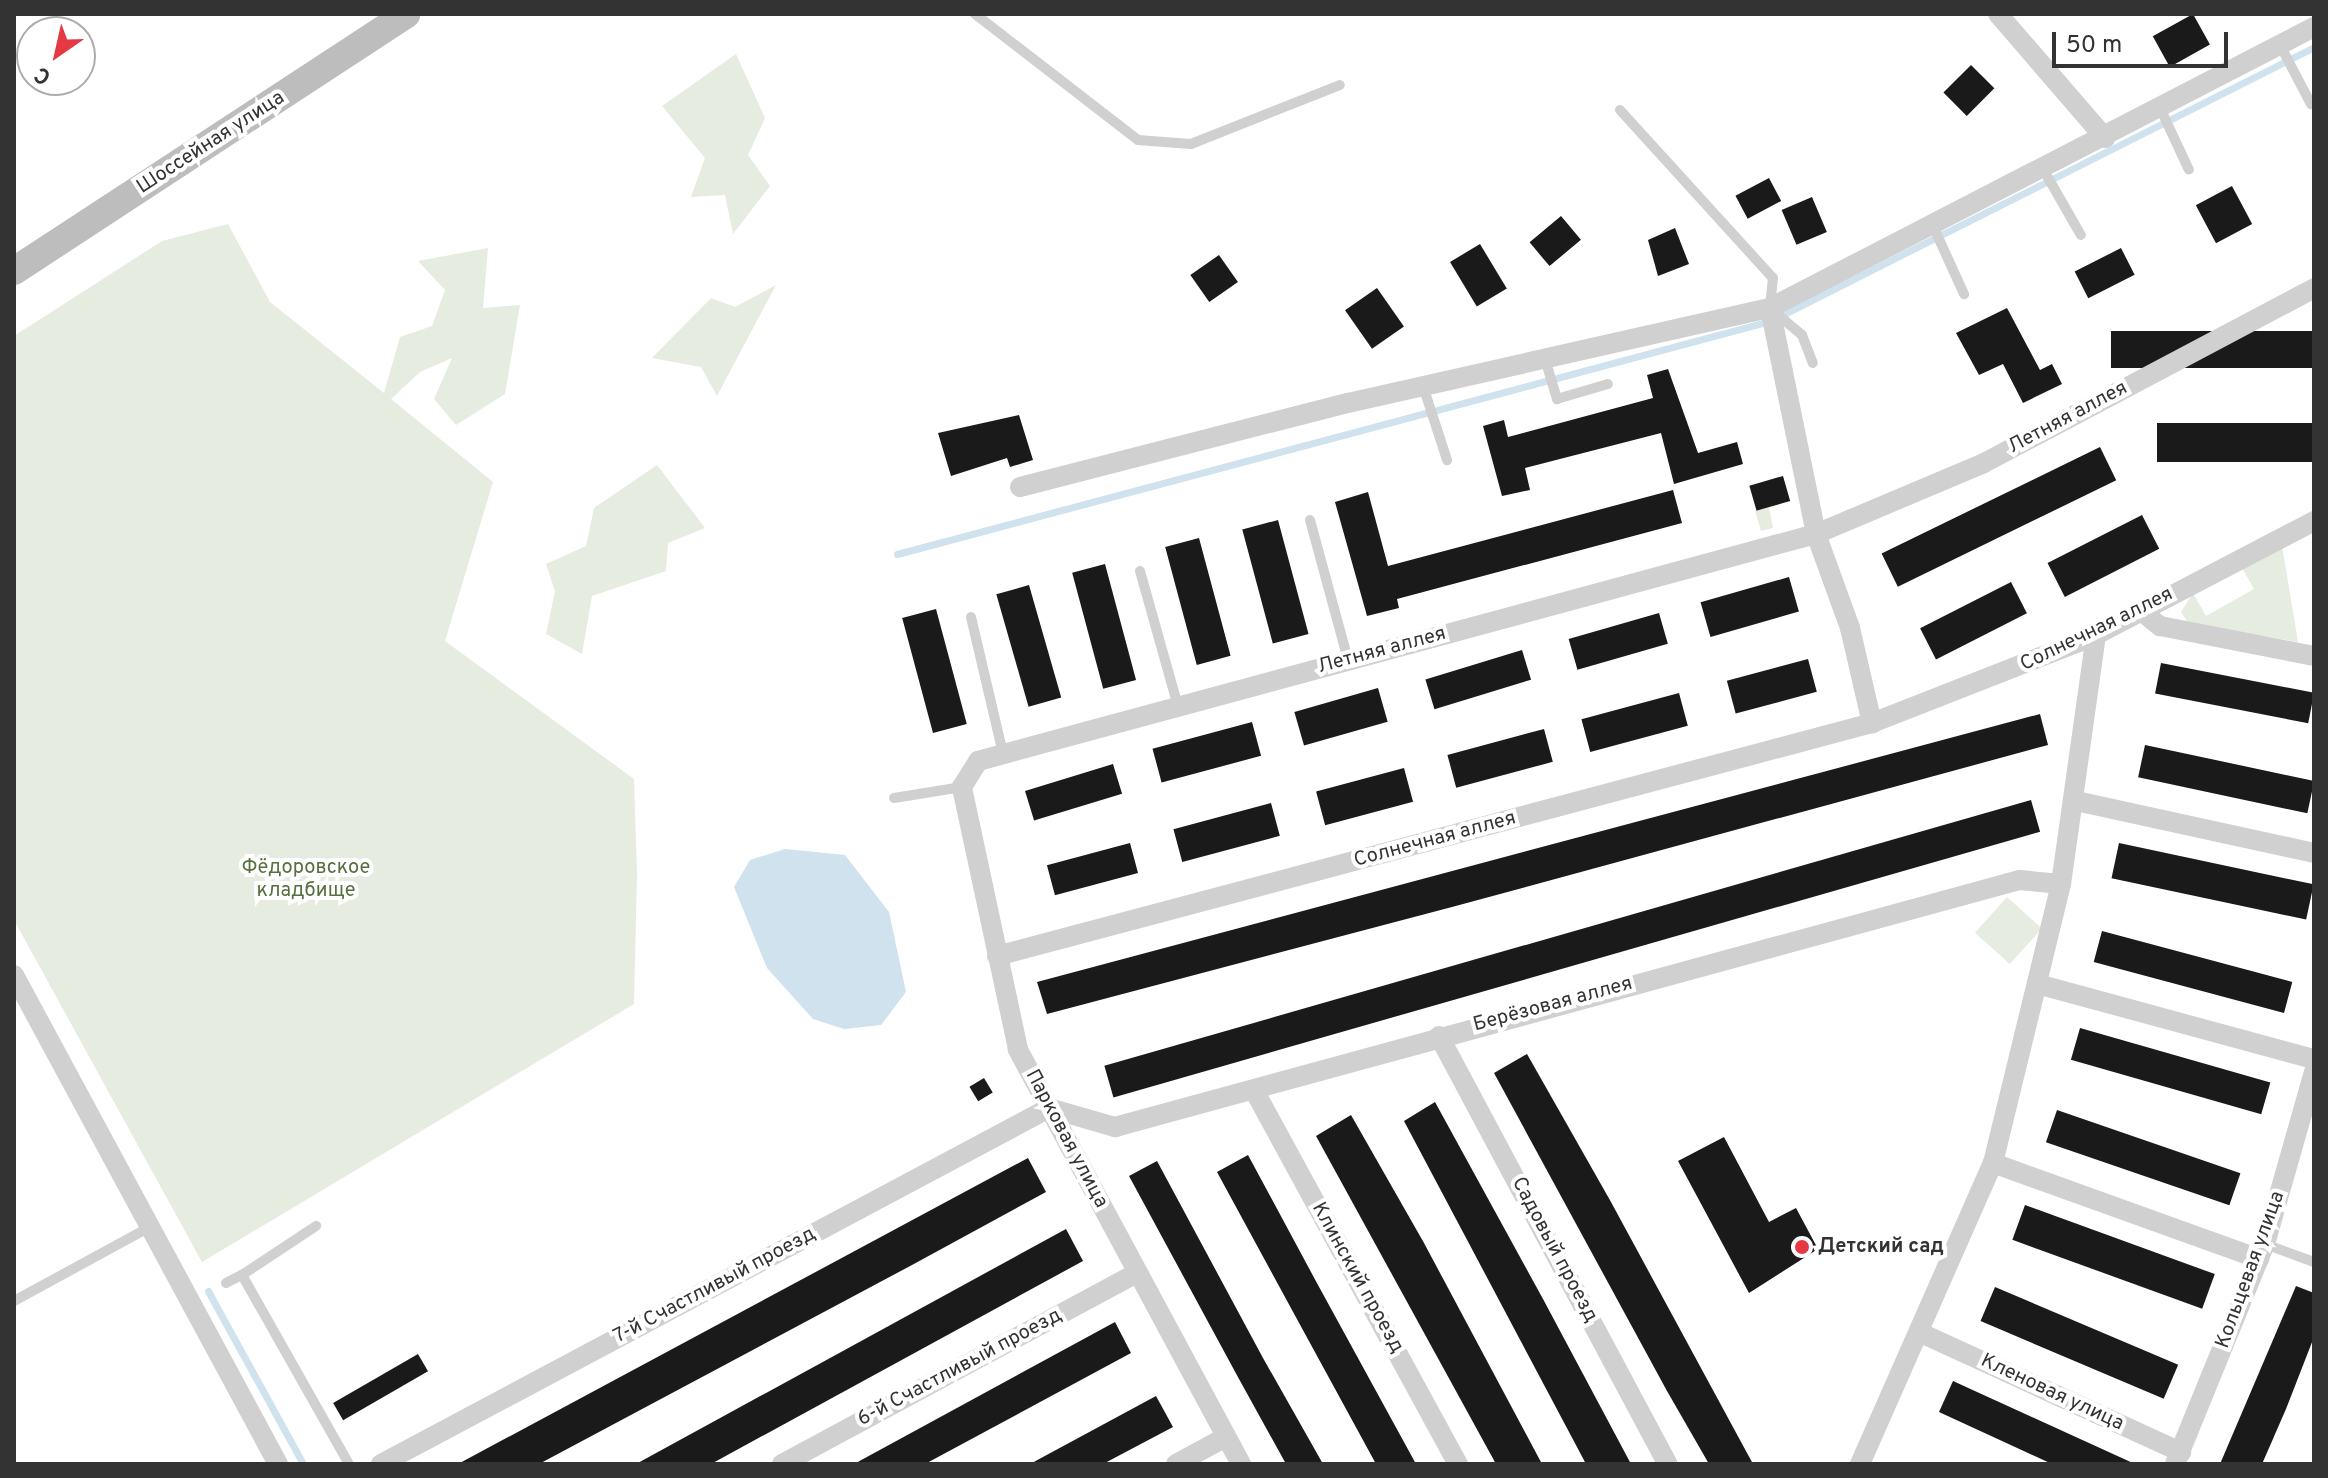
<!DOCTYPE html>
<html>
<head>
<meta charset="utf-8">
<style>
	body { margin:0 }
	#map { position:relative; width:2328px; height:1478px; overflow:hidden; background:#fff; font-family:Overpass,sans-serif }
	div>[style] { position:absolute }
	.green>* { inset:0; background:#e6ecdf; transform-origin:0 0 }
	.water>* { inset:0; background:#cfe2ee }
	.stream>* { height:7px; margin:-3.5px; padding:0 3.5px; transform-origin:3.5px; border-radius:3.5px; background:#cfe2ee }
	.building>* { inset:0; background:#1a1a1a; transform-origin:0 0 }
	.service>* { height:10px; margin:-5px; padding:0 5px; transform-origin:5px; border-radius:5px; background:#d0d0d0 }
	.minor>* { height:20px; margin:-10px; padding:0 10px; transform-origin:10px; border-radius:10px; background:#d0d0d0 }
	.secondary>* { height:28px; margin:-14px; padding:0 14px; transform-origin:14px; border-radius:14px; background:#bdbdbd }
	.dots>* { width:22px; height:22px; translate:-50% -50%; box-sizing:border-box; border:4px solid #fff; border-radius:50% }
	span { translate:-50% -50%; white-space:nowrap; text-align:center; line-height:1.15; -webkit-text-stroke:8px #fff; paint-order:stroke }
	.street-label { font-size:20px; color:#333 }
	.park-label { font-size:20px; color:#56703f }
	.poi-label { font-size:20px; color:#333; font-weight:700 }
	.left { translate:0 -50%; text-align:left }
	.frame { position:absolute; inset:0; border:16px solid #333; pointer-events:none }
	.north { position:absolute; left:16px; top:16px; width:80px; height:80px; box-sizing:border-box; background:#fff; border:2px solid #adadad; border-radius:50%; rotate:214deg; font-size:22px; font-weight:700; line-height:32px; text-align:center; color:#333 }
	.north::after { content:''; display:block; margin:auto; width:28px; height:36px; background:#e63946; clip-path:polygon(50% 0,100% 100%,50% 72%,0 100%) }
	.scale { position:absolute; left:2052px; top:32px; width:176px; height:36px; box-sizing:border-box; border:4px solid #333; border-top:0; padding-left:10px; font-size:24px; line-height:28px; white-space:nowrap; color:#333; -webkit-text-stroke:6px #fff; paint-order:stroke }
</style>
</head>
<body>
<div id="map">
	<div class="green">
		<div style="clip-path:polygon(736px 54px,765px 118px,748px 155px,770px 186px,733px 234px,725px 195px,691px 197px,705px 158px,662px 106px)"></div>
		<div style="clip-path:polygon(228px 224px,270px 302px,384px 393px,400px 337px,432px 326px,445px 290px,418px 261px,488px 248px,483px 308px,520px 305px,505px 394px,456px 425px,434px 399px,452px 358px,420px 372px,391px 399px,493px 482px,445px 641px,634px 779px,637px 874px,634px 1004px,202px 1262px,14px 920px,14px 336px,162px 241px)"></div>
		<div style="clip-path:polygon(776px 285px,717px 396px,701px 367px,652px 358px,711px 298px,735px 307px)"></div>
		<div style="clip-path:polygon(657px 465px,705px 528px,668px 543px,666px 571px,592px 596px,582px 654px,546px 634px,555px 591px,546px 564px,586px 546px,594px 508px)"></div>
		<div style="clip-path:polygon(1769px 507px,1773px 528px,1761px 531px,1755px 511px)"></div>
		<div style="clip-path:polygon(2282px 546px,2298px 642px,2189px 624px,2181px 612px,2193px 593px,2206px 616px,2254px 589px,2241px 566px)"></div>
		<div style="left:2007px;top:897px;width:47px;height:48px;rotate:42deg"></div>
	</div>
	<div class="water">
		<div style="clip-path:polygon(785px 849px,845px 855px,889px 912px,906px 992px,881px 1025px,844px 1029px,813px 1019px,767px 968px,734px 887px,750px 860px)"></div>
	</div>
	<div class="stream">
		<div style="left:897px;top:554px;width:904px;rotate:-14.94deg"></div>
		<div style="left:1770px;top:321px;width:609px;rotate:-26.73deg"></div>
		<div style="left:208px;top:1291px;width:197px;rotate:61.2deg"></div>
	</div>
	<div class="building">
		<div style="left:2193px;top:14px;width:35px;height:46px;rotate:61deg"></div>
		<div style="left:1971px;top:65px;width:33px;height:39px;rotate:45deg"></div>
		<div style="left:1769px;top:178px;width:26px;height:38px;rotate:62deg"></div>
		<div style="left:2232px;top:186px;width:43px;height:41px;rotate:62deg"></div>
		<div style="left:1812px;top:197px;width:38px;height:33px;rotate:67deg"></div>
		<div style="left:1561px;top:216px;width:31px;height:41px;rotate:50deg"></div>
		<div style="clip-path:polygon(1675px 228px,1689px 264px,1658px 276px,1648px 240px)"></div>
		<div style="left:1480px;top:244px;width:52px;height:35px;rotate:59deg"></div>
		<div style="left:2121px;top:248px;width:30px;height:52px;rotate:63deg"></div>
		<div style="left:1219px;top:255px;width:33px;height:35px;rotate:55deg"></div>
		<div style="left:1377px;top:288px;width:47px;height:39px;rotate:55deg"></div>
		<div style="clip-path:polygon(2007px 308px,2040px 370px,2052px 364px,2062px 384px,2023px 403px,2003px 364px,1979px 375px,1956px 333px)"></div>
		<div style="left:2314px;top:331px;width:37px;height:203px;rotate:90deg"></div>
		<div style="clip-path:polygon(1668px 369px,1698px 453px,1737px 442px,1743px 464px,1674px 484px,1661px 433px,1525px 468px,1530px 490px,1502px 496px,1483px 426px,1504px 420px,1508px 437px,1653px 398px,1647px 375px)"></div>
		<div style="clip-path:polygon(1019px 415px,1033px 460px,1010px 467px,1007px 458px,951px 476px,938px 433px)"></div>
		<div style="left:2314px;top:423px;width:39px;height:157px;rotate:90deg"></div>
		<div style="left:2100px;top:447px;width:37px;height:243px;rotate:64deg"></div>
		<div style="left:1783px;top:476px;width:26px;height:35px;rotate:74deg"></div>
		<div style="clip-path:polygon(1673px 490px,1682px 523px,1397px 599px,1399px 608px,1367px 616px,1335px 502px,1368px 492px,1388px 566px)"></div>
		<div style="left:2142px;top:515px;width:38px;height:106px;rotate:63deg"></div>
		<div style="left:1278px;top:520px;width:118px;height:37px;rotate:75deg"></div>
		<div style="left:1199px;top:538px;width:122px;height:35px;rotate:75deg"></div>
		<div style="left:1105px;top:564px;width:120px;height:34px;rotate:75deg"></div>
		<div style="left:1789px;top:577px;width:36px;height:92px;rotate:74deg"></div>
		<div style="left:2011px;top:582px;width:35px;height:102px;rotate:63deg"></div>
		<div style="left:1029px;top:585px;width:117px;height:34px;rotate:74deg"></div>
		<div style="left:936px;top:609px;width:119px;height:35px;rotate:75deg"></div>
		<div style="left:1659px;top:613px;width:32px;height:94px;rotate:74deg"></div>
		<div style="left:1522px;top:650px;width:31px;height:101px;rotate:73deg"></div>
		<div style="left:1808px;top:659px;width:34px;height:84px;rotate:75deg"></div>
		<div style="left:2161px;top:663px;width:156px;height:31px;rotate:11deg"></div>
		<div style="left:1378px;top:688px;width:35px;height:87px;rotate:74deg"></div>
		<div style="left:1679px;top:693px;width:34px;height:101px;rotate:75deg"></div>
		<div style="clip-path:polygon(2040px 714px,2048px 745px,1452px 907px,1047px 1014px,1037px 982px)"></div>
		<div style="left:1252px;top:722px;width:35px;height:103px;rotate:75deg"></div>
		<div style="left:1544px;top:729px;width:34px;height:100px;rotate:75deg"></div>
		<div style="left:2145px;top:745px;width:173px;height:33px;rotate:12deg"></div>
		<div style="left:1113px;top:764px;width:31px;height:92px;rotate:73deg"></div>
		<div style="left:1404px;top:768px;width:35px;height:91px;rotate:75deg"></div>
		<div style="left:2031px;top:800px;width:33px;height:964px;rotate:74deg"></div>
		<div style="left:1271px;top:803px;width:34px;height:101px;rotate:75deg"></div>
		<div style="left:1130px;top:843px;width:31px;height:86px;rotate:75deg"></div>
		<div style="left:2119px;top:843px;width:199px;height:36px;rotate:12deg"></div>
		<div style="left:2102px;top:931px;width:197px;height:32px;rotate:15deg"></div>
		<div style="left:2080px;top:1028px;width:198px;height:33px;rotate:16deg"></div>
		<div style="clip-path:polygon(1527px 1054px,1611px 1202px,1753px 1464px,1709px 1464px,1667px 1391px,1494px 1073px)"></div>
		<div style="left:984px;top:1078px;width:17px;height:17px;rotate:59deg"></div>
		<div style="clip-path:polygon(1435px 1102px,1543px 1299px,1631px 1464px,1586px 1464px,1404px 1121px)"></div>
		<div style="left:2057px;top:1110px;width:194px;height:34px;rotate:19deg"></div>
		<div style="clip-path:polygon(1351px 1115px,1424px 1243px,1542px 1464px,1496px 1464px,1316px 1136px)"></div>
		<div style="clip-path:polygon(1724px 1137px,1769px 1222px,1796px 1208px,1818px 1249px,1749px 1293px,1678px 1161px)"></div>
		<div style="clip-path:polygon(1248px 1155px,1318px 1285px,1416px 1464px,1376px 1464px,1298px 1321px,1217px 1172px)"></div>
		<div style="clip-path:polygon(1028px 1158px,1046px 1192px,912px 1265px,539px 1464px,458px 1464px)"></div>
		<div style="clip-path:polygon(1157px 1161px,1263px 1358px,1323px 1464px,1286px 1464px,1239px 1379px,1129px 1176px)"></div>
		<div style="left:2025px;top:1205px;width:202px;height:37px;rotate:20deg"></div>
		<div style="clip-path:polygon(1066px 1229px,1083px 1261px,711px 1464px,636px 1464px)"></div>
		<div style="clip-path:polygon(2296px 1286px,2314px 1293px,2314px 1337px,2286px 1409px,2262px 1464px,2220px 1464px)"></div>
		<div style="left:1995px;top:1287px;width:199px;height:37px;rotate:23deg"></div>
		<div style="clip-path:polygon(1115px 1322px,1131px 1353px,925px 1464px,854px 1464px)"></div>
		<div style="left:418px;top:1354px;width:20px;height:98px;rotate:60deg"></div>
		<div style="clip-path:polygon(1953px 1381px,2135px 1464px,2052px 1464px,1939px 1412px)"></div>
		<div style="clip-path:polygon(1156px 1396px,1173px 1427px,1103px 1464px,1030px 1464px)"></div>
	</div>
	<div class="service">
		<div style="left:975px;top:14px;width:206px;rotate:37.7deg"></div>
		<div style="left:1138px;top:140px;width:53px;rotate:4.3deg"></div>
		<div style="left:1191px;top:144px;width:160px;rotate:-21.6deg"></div>
		<div style="left:2280px;top:45px;width:67px;rotate:62.3deg"></div>
		<div style="left:2160px;top:108px;width:68px;rotate:64.9deg"></div>
		<div style="left:1620px;top:110px;width:227px;rotate:47.7deg"></div>
		<div style="left:1773px;top:278px;width:30px;rotate:96deg"></div>
		<div style="left:1770px;top:308px;width:42px;rotate:40.2deg"></div>
		<div style="left:1802px;top:335px;width:30px;rotate:69deg"></div>
		<div style="left:2043px;top:169px;width:76px;rotate:60.1deg"></div>
		<div style="left:1933px;top:226px;width:75px;rotate:65.5deg"></div>
		<div style="left:1545px;top:359px;width:42px;rotate:73.3deg"></div>
		<div style="left:1557px;top:399px;width:53px;rotate:-16.4deg"></div>
		<div style="left:1423px;top:386px;width:78px;rotate:72deg"></div>
		<div style="left:1310px;top:520px;width:145px;rotate:74.8deg"></div>
		<div style="left:1140px;top:571px;width:140px;rotate:74.3deg"></div>
		<div style="left:971px;top:617px;width:140px;rotate:76.8deg"></div>
		<div style="left:894px;top:798px;width:69px;rotate:-9.2deg"></div>
		<div style="left:2265px;top:1244px;width:52px;rotate:20.2deg"></div>
		<div style="left:242px;top:1275px;width:89px;rotate:-33.5deg"></div>
		<div style="left:226px;top:1283px;width:18px;rotate:-27deg"></div>
		<div style="left:242px;top:1275px;width:217px;rotate:60.5deg"></div>
		<div style="left:14px;top:1301px;width:155px;rotate:-28.6deg"></div>
	</div>
	<div class="minor">
		<div style="left:1998px;top:14px;width:164px;rotate:49.2deg"></div>
		<div style="left:1770px;top:308px;width:231px;rotate:78.5deg"></div>
		<div style="left:1816px;top:534px;width:100px;rotate:70.1deg"></div>
		<div style="left:1850px;top:628px;width:98px;rotate:77deg"></div>
		<div style="left:1020px;top:487px;width:339px;rotate:-14.4deg"></div>
		<div style="left:1348px;top:403px;width:433px;rotate:-12.7deg"></div>
		<div style="left:1770px;top:308px;width:612px;rotate:-27.32deg"></div>
		<div style="left:2140px;top:610px;width:26px;rotate:39deg"></div>
		<div style="left:2160px;top:626px;width:157px;rotate:11deg"></div>
		<div style="left:2076px;top:801px;width:244px;rotate:12.3deg"></div>
		<div style="left:997px;top:956px;width:905px;rotate:-14.91deg"></div>
		<div style="left:1872px;top:723px;width:241px;rotate:-21.4deg"></div>
		<div style="left:2096px;top:635px;width:246px;rotate:-27.6deg"></div>
		<div style="left:14px;top:975px;width:556px;rotate:61.64deg"></div>
		<div style="left:2041px;top:985px;width:283px;rotate:15.2deg"></div>
		<div style="left:1439px;top:1036px;width:485px;rotate:61.9deg"></div>
		<div style="left:1255px;top:1092px;width:424px;rotate:61.4deg"></div>
		<div style="left:1993px;top:1163px;width:283px;rotate:19.8deg"></div>
		<div style="left:1923px;top:1334px;width:284px;rotate:24.6deg"></div>
		<div style="left:381px;top:1464px;width:757px;rotate:-28.05deg"></div>
		<div style="left:1049px;top:1108px;width:69px;rotate:16.1deg"></div>
		<div style="left:1115px;top:1127px;width:938px;rotate:-15.27deg"></div>
		<div style="left:2020px;top:880px;width:41px;rotate:5.6deg"></div>
		<div style="left:782px;top:1464px;width:404px;rotate:-28.3deg"></div>
		<div style="left:1176px;top:1464px;width:57px;rotate:-28.4deg"></div>
		<div style="left:1241px;top:1464px;width:471px;rotate:-118.3deg"></div>
		<div style="left:1018px;top:1049px;width:268px;rotate:-102.1deg"></div>
		<div style="left:962px;top:787px;width:31px;rotate:-58deg"></div>
		<div style="left:978px;top:761px;width:868px;rotate:-15.16deg"></div>
		<div style="left:1816px;top:534px;width:182px;rotate:-22.9deg"></div>
		<div style="left:1984px;top:463px;width:374px;rotate:-27.9deg"></div>
		<div style="left:1860px;top:1464px;width:329px;rotate:-66.2deg"></div>
		<div style="left:1993px;top:1163px;width:287px;rotate:-76.3deg"></div>
		<div style="left:2061px;top:884px;width:251px;rotate:-82deg"></div>
		<div style="left:2175px;top:1464px;width:238px;rotate:-67.8deg"></div>
		<div style="left:2265px;top:1244px;width:179px;rotate:-74.1deg"></div>
	</div>
	<div class="secondary">
		<div style="left:14px;top:271px;width:469px;rotate:-33.2deg"></div>
	</div>
	<div class="dots">
		<div style="left:1802px;top:1247px;background:#e63946"></div>
	</div>
	<div class="street-label">
		<span style="left:211px;top:143px;rotate:-33deg">Шоссейная улица</span>
		<span style="left:2068px;top:418px;rotate:-28deg">Летняя аллея</span>
		<span style="left:2097px;top:630px;rotate:-26deg">Солнечная аллея</span>
		<span style="left:1382px;top:651px;rotate:-15deg">Летняя аллея</span>
		<span style="left:1435px;top:840px;rotate:-15deg">Солнечная аллея</span>
		<span style="left:1553px;top:1005px;rotate:-15deg">Берёзовая аллея</span>
		<span style="left:1066px;top:1139px;rotate:62deg">Парковая улица</span>
		<span style="left:1554px;top:1250px;rotate:62deg">Садовый проезд</span>
		<span style="left:2251px;top:1270px;rotate:-70deg">Кольцевая улица</span>
		<span style="left:1357px;top:1278px;rotate:61deg">Клинский проезд</span>
		<span style="left:715px;top:1286px;rotate:-28deg">7-й Счастливый проезд</span>
		<span style="left:960px;top:1368px;rotate:-28deg">6-й Счастливый проезд</span>
		<span style="left:2052px;top:1393px;rotate:25deg">Кленовая улица</span>
	</div>
	<div class="park-label">
		<span style="left:306px;top:880px">Фёдоровское<br>кладбище</span>
	</div>
	<div class="poi-label">
		<span class="left" style="left:1818px;top:1247px">Детский сад</span>
	</div>
	<div class="frame"></div>
	<div class="north">С</div>
	<div class="scale">50 m</div>
</div>
</body>
</html>
